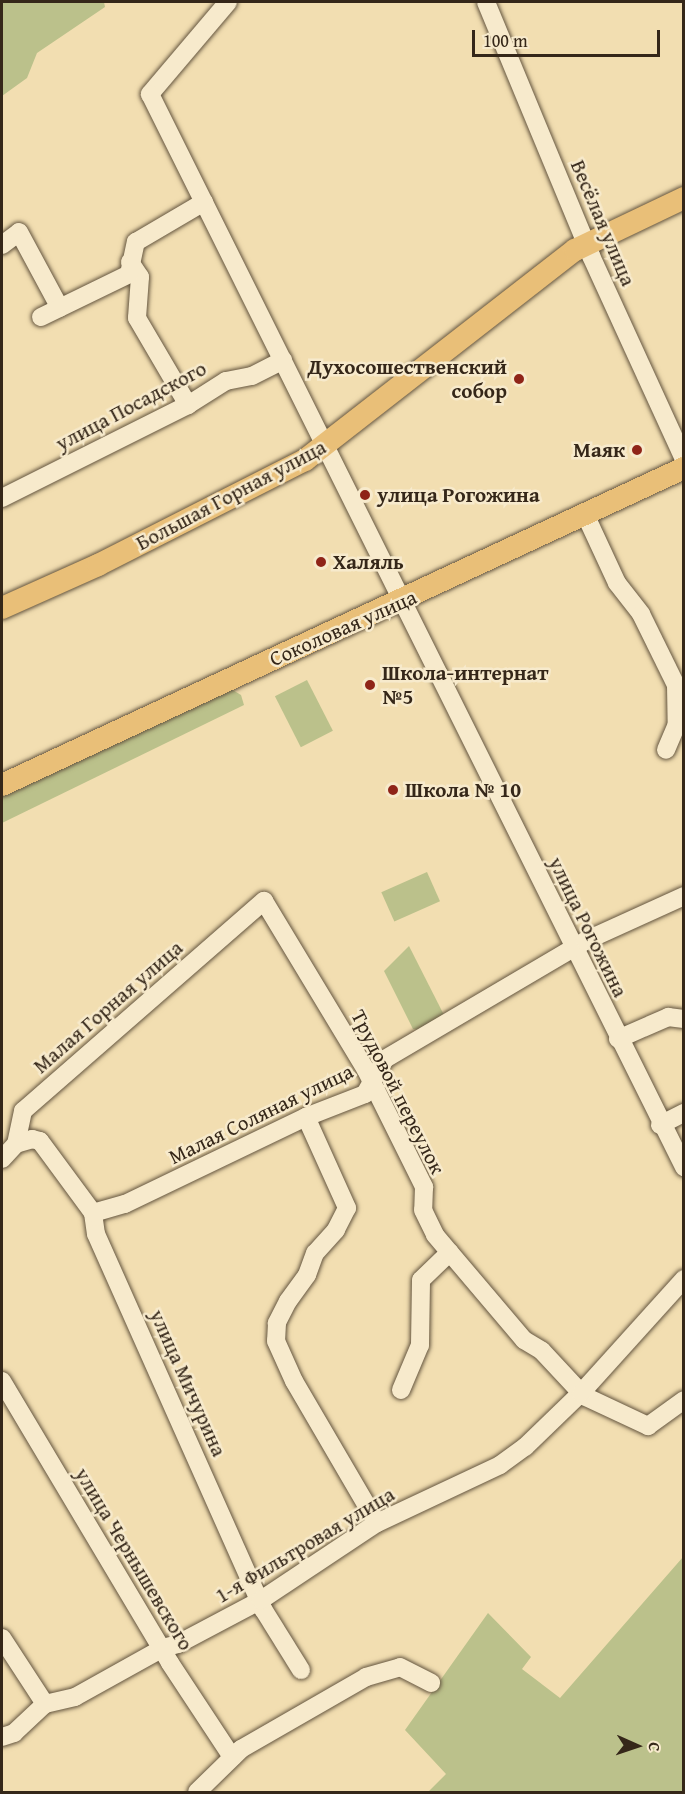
<!DOCTYPE html>
<html>
<head>
<meta charset="utf-8">
<style>
	body { margin:0 }
	#map { position:relative; width:685px; height:1794px; overflow:hidden; background:#f2deb1; font-family:"Gentium Book Plus",serif }
	div>[style] { position:absolute }
	.green>* { inset:0; background:#bbc18b; transform-origin:0 0 }
	.roads { filter:drop-shadow(0 0 2px #64553f) drop-shadow(0 0 2px #64553f) }
	.minor>* { height:18px; margin:-9px; padding:0 9px; transform-origin:9px; border-radius:9px; background:#f7eacc }
	.major>* { height:22px; margin:-11px; padding:0 11px; transform-origin:11px; border-radius:11px; background:#e9bf78 }
	.dots>* { width:16px; height:16px; translate:-50% -50%; box-sizing:border-box; border:3px solid #f7eacc; border-radius:50% }
	span { translate:-50% -50%; white-space:nowrap; text-align:center; line-height:1.15; -webkit-text-stroke:5px #f7eacc; paint-order:stroke }
	.street-label { font-size:21px; color:#352719 }
	.poi-label { font-size:21px; color:#352719; font-weight:700 }
	.right { translate:-100% -50%; text-align:right }
	.left { translate:0 -50%; text-align:left }
	.frame { position:absolute; inset:0; border:3px solid #352719; pointer-events:none }
	.north { position:absolute; left:607px; top:1716px; width:60px; height:60px; -webkit-text-stroke:4px #f7eacc; paint-order:stroke; rotate:93deg; font-size:16px; font-weight:700; line-height:24px; text-align:center; color:#352719 }
	.north::after { content:''; display:block; margin:auto; width:21px; height:27px; background:#352719; clip-path:polygon(50% 0,100% 100%,50% 72%,0 100%) }
	.scale { position:absolute; left:472px; top:30px; width:188px; height:27px; box-sizing:border-box; border:3px solid #352719; border-top:0; padding-left:8px; font-size:18px; line-height:21px; white-space:nowrap; color:#352719; -webkit-text-stroke:4px #f7eacc; paint-order:stroke }
</style>
</head>
<body>
<div id="map">
	<div class="green">
		<div style="clip-path:polygon(2px 2px,104px 2px,105px 7px,37px 53px,27px 78px,2px 96px)"></div>
		<div style="left:307px;top:680px;width:57px;height:36px;rotate:63deg"></div>
		<div style="clip-path:polygon(231px 689px,241px 695px,244px 705px,2px 823px,2px 794px)"></div>
		<div style="left:427px;top:872px;width:32px;height:50px;rotate:66deg"></div>
		<div style="clip-path:polygon(409px 946px,445px 1017px,420px 1030px,413px 1029px,384px 971px)"></div>
		<div style="clip-path:polygon(683px 1557px,683px 1792px,428px 1792px,446px 1774px,405px 1730px,488px 1613px,531px 1657px,522px 1669px,560px 1698px)"></div>
	</div>
	<div class="roads">
		<div class="minor">
			<div style="left:228px;top:2px;width:121px;rotate:130.3deg"></div>
			<div style="left:150px;top:94px;width:1199px;rotate:63.54deg"></div>
			<div style="left:486px;top:2px;width:275px;rotate:67.5deg"></div>
			<div style="left:591px;top:256px;width:223px;rotate:65.4deg"></div>
			<div style="left:2px;top:245px;width:21px;rotate:-37deg"></div>
			<div style="left:19px;top:232px;width:86px;rotate:61.7deg"></div>
			<div style="left:130px;top:262px;width:18px;rotate:56deg"></div>
			<div style="left:140px;top:277px;width:41px;rotate:94.2deg"></div>
			<div style="left:137px;top:318px;width:101px;rotate:59.6deg"></div>
			<div style="left:41px;top:317px;width:98px;rotate:-26deg"></div>
			<div style="left:129px;top:274px;width:33px;rotate:-78deg"></div>
			<div style="left:136px;top:242px;width:79px;rotate:-30.5deg"></div>
			<div style="left:2px;top:498px;width:208px;rotate:-26.6deg"></div>
			<div style="left:188px;top:405px;width:45px;rotate:-32.3deg"></div>
			<div style="left:226px;top:381px;width:26px;rotate:-11deg"></div>
			<div style="left:252px;top:376px;width:35px;rotate:-27deg"></div>
			<div style="left:585px;top:514px;width:76px;rotate:65.1deg"></div>
			<div style="left:617px;top:583px;width:39px;rotate:52deg"></div>
			<div style="left:641px;top:614px;width:79px;rotate:63.8deg"></div>
			<div style="left:676px;top:685px;width:39px;rotate:89deg"></div>
			<div style="left:677px;top:724px;width:28px;rotate:113deg"></div>
			<div style="left:618px;top:1039px;width:55px;rotate:-23.7deg"></div>
			<div style="left:668px;top:1017px;width:16px;rotate:7deg"></div>
			<div style="left:306px;top:1117px;width:100px;rotate:65.7deg"></div>
			<div style="left:347px;top:1208px;width:25px;rotate:117deg"></div>
			<div style="left:336px;top:1230px;width:31px;rotate:132deg"></div>
			<div style="left:315px;top:1253px;width:23px;rotate:110deg"></div>
			<div style="left:307px;top:1275px;width:32px;rotate:126deg"></div>
			<div style="left:288px;top:1301px;width:25px;rotate:117deg"></div>
			<div style="left:277px;top:1323px;width:18px;rotate:93deg"></div>
			<div style="left:276px;top:1341px;width:44px;rotate:65.8deg"></div>
			<div style="left:294px;top:1381px;width:164px;rotate:59.7deg"></div>
			<div style="left:660px;top:1125px;width:27px;rotate:-27deg"></div>
			<div style="left:16px;top:1144px;width:17px;rotate:-17deg"></div>
			<div style="left:32px;top:1139px;width:8px;rotate:14deg"></div>
			<div style="left:40px;top:1141px;width:89px;rotate:53.6deg"></div>
			<div style="left:93px;top:1213px;width:21px;rotate:82deg"></div>
			<div style="left:96px;top:1234px;width:411px;rotate:66deg"></div>
			<div style="left:263px;top:1609px;width:72px;rotate:58.1deg"></div>
			<div style="left:2px;top:1159px;width:21px;rotate:-47deg"></div>
			<div style="left:16px;top:1144px;width:34px;rotate:-78deg"></div>
			<div style="left:23px;top:1111px;width:320px;rotate:-41.1deg"></div>
			<div style="left:264px;top:901px;width:197px;rotate:58.9deg"></div>
			<div style="left:366px;top:1070px;width:131px;rotate:63.6deg"></div>
			<div style="left:424px;top:1187px;width:23px;rotate:92deg"></div>
			<div style="left:423px;top:1210px;width:28px;rotate:64deg"></div>
			<div style="left:435px;top:1235px;width:138px;rotate:49.7deg"></div>
			<div style="left:524px;top:1340px;width:21px;rotate:31deg"></div>
			<div style="left:542px;top:1351px;width:62px;rotate:47deg"></div>
			<div style="left:584px;top:1396px;width:71px;rotate:25.1deg"></div>
			<div style="left:648px;top:1426px;width:44px;rotate:-35.8deg"></div>
			<div style="left:93px;top:1213px;width:33px;rotate:-16deg"></div>
			<div style="left:125px;top:1204px;width:201px;rotate:-25.7deg"></div>
			<div style="left:306px;top:1117px;width:63px;rotate:-21.3deg"></div>
			<div style="left:365px;top:1094px;width:40px;rotate:-60.3deg"></div>
			<div style="left:385px;top:1059px;width:232px;rotate:-30.5deg"></div>
			<div style="left:585px;top:941px;width:109px;rotate:-24.4deg"></div>
			<div style="left:2px;top:1381px;width:328px;rotate:59.2deg"></div>
			<div style="left:170px;top:1663px;width:113px;rotate:56.6deg"></div>
			<div style="left:401px;top:1390px;width:49px;rotate:-67.1deg"></div>
			<div style="left:420px;top:1345px;width:65px;rotate:-89.1deg"></div>
			<div style="left:421px;top:1280px;width:40px;rotate:-44deg"></div>
			<div style="left:2px;top:1638px;width:79px;rotate:56.9deg"></div>
			<div style="left:2px;top:1737px;width:13px;rotate:-18deg"></div>
			<div style="left:14px;top:1733px;width:42px;rotate:-43.1deg"></div>
			<div style="left:45px;top:1704px;width:31px;rotate:-13deg"></div>
			<div style="left:75px;top:1697px;width:101px;rotate:-29.1deg"></div>
			<div style="left:163px;top:1648px;width:16px;rotate:-15deg"></div>
			<div style="left:178px;top:1644px;width:94px;rotate:-27.9deg"></div>
			<div style="left:261px;top:1600px;width:139px;rotate:-33.6deg"></div>
			<div style="left:377px;top:1523px;width:136px;rotate:-25.2deg"></div>
			<div style="left:500px;top:1465px;width:31px;rotate:-36deg"></div>
			<div style="left:525px;top:1447px;width:78px;rotate:-44deg"></div>
			<div style="left:581px;top:1393px;width:154px;rotate:-47.9deg"></div>
			<div style="left:197px;top:1792px;width:62px;rotate:-44.3deg"></div>
			<div style="left:241px;top:1749px;width:144px;rotate:-29.9deg"></div>
			<div style="left:366px;top:1677px;width:35px;rotate:-16deg"></div>
			<div style="left:400px;top:1667px;width:35px;rotate:27deg"></div>
		</div>
		<div class="major">
			<div style="left:2px;top:608px;width:105px;rotate:-24.1deg"></div>
			<div style="left:98px;top:565px;width:232px;rotate:-26.9deg"></div>
			<div style="left:305px;top:460px;width:342px;rotate:-37.9deg"></div>
			<div style="left:575px;top:250px;width:121px;rotate:-25.5deg"></div>
			<div style="left:2px;top:785px;width:752px;rotate:-24.93deg"></div>
		</div>
	</div>
	<div class="dots">
		<div style="left:519px;top:379px;background:#8f2418"></div>
		<div style="left:637px;top:450px;background:#8f2418"></div>
		<div style="left:365px;top:495px;background:#8f2418"></div>
		<div style="left:321px;top:562px;background:#8f2418"></div>
		<div style="left:370px;top:685px;background:#8f2418"></div>
		<div style="left:393px;top:790px;background:#8f2418"></div>
	</div>
	<div class="street-label">
		<span style="left:603px;top:223px;rotate:67deg">Весёлая улица</span>
		<span style="left:131px;top:406px;rotate:-28deg">улица Посадского</span>
		<span style="left:231px;top:495px;rotate:-28deg">Большая Горная улица</span>
		<span style="left:343px;top:628px;rotate:-24deg">Соколовая улица</span>
		<span style="left:588px;top:927px;rotate:64deg">улица Рогожина</span>
		<span style="left:108px;top:1007px;rotate:-41deg">Малая Горная улица</span>
		<span style="left:398px;top:1092px;rotate:63deg">Трудовой переулок</span>
		<span style="left:261px;top:1114px;rotate:-26deg">Малая Соляная улица</span>
		<span style="left:188px;top:1383px;rotate:66deg">улица Мичурина</span>
		<span style="left:305px;top:1545px;rotate:-31deg">1-я Фильтровая улица</span>
		<span style="left:134px;top:1559px;rotate:59deg">улица Чернышевского</span>
	</div>
	<div class="poi-label">
		<span class="right" style="left:507px;top:379px">Духосошественский<br>собор</span>
		<span class="right" style="left:625px;top:450px">Маяк</span>
		<span class="left" style="left:377px;top:495px">улица Рогожина</span>
		<span class="left" style="left:333px;top:562px">Халяль</span>
		<span class="left" style="left:382px;top:685px">Школа-интернат<br>№5</span>
		<span class="left" style="left:405px;top:790px">Школа № 10</span>
	</div>
	<div class="frame"></div>
	<div class="north">С</div>
	<div class="scale">100 m</div>
</div>
</body>
</html>
